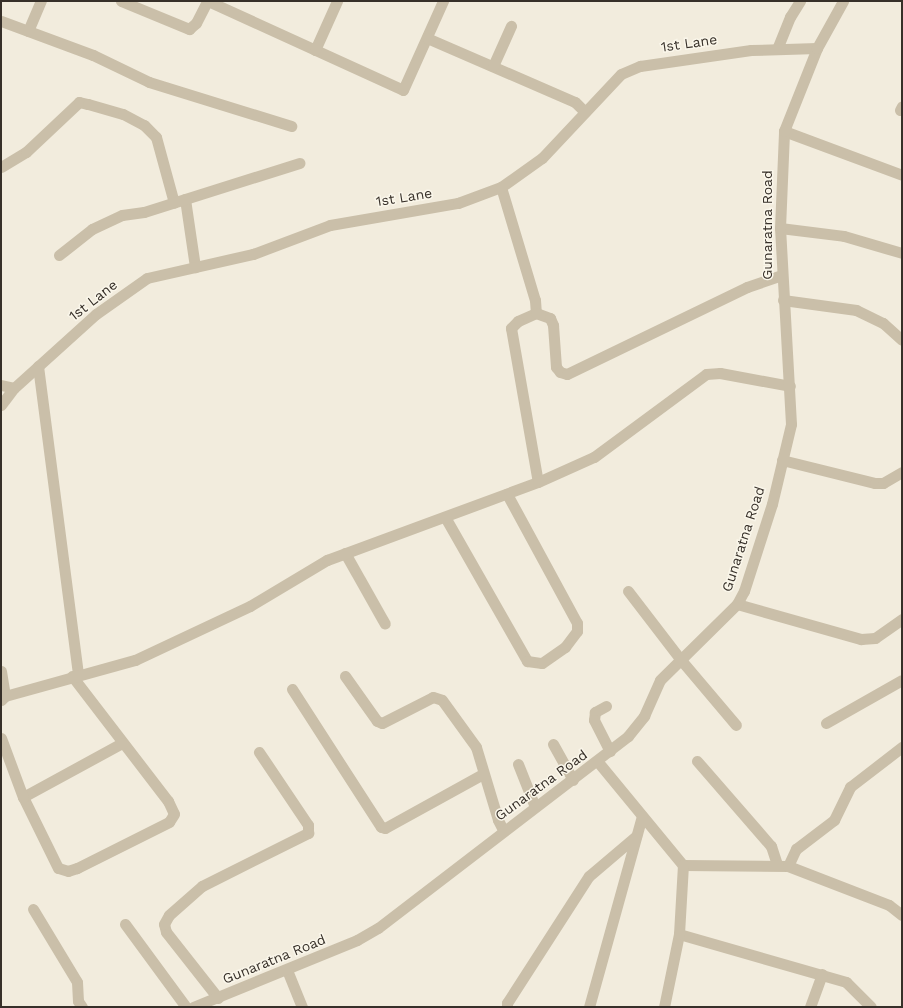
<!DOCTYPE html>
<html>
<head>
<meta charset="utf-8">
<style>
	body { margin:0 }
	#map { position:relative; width:903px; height:1008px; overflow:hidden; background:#f2ecdd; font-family:"Work Sans",sans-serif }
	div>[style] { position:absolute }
	.minor>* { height:11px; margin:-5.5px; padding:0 5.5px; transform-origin:5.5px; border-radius:5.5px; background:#cabfa9 }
	.tertiary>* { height:11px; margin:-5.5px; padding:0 5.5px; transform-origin:5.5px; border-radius:5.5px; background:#cabfa9 }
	span { translate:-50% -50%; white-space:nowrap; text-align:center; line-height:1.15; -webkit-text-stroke:3px #faf6ea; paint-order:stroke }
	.street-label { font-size:14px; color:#373029 }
	.frame { position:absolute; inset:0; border:2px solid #373029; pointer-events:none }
</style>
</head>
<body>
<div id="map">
	<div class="minor">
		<div style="left:121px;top:1px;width:74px;rotate:22.4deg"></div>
		<div style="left:189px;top:29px;width:9px;rotate:-41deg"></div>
		<div style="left:196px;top:23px;width:25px;rotate:-63deg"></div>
		<div style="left:208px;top:1px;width:214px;rotate:24.5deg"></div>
		<div style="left:403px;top:90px;width:98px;rotate:-65.8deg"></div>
		<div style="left:1px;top:21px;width:98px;rotate:20.3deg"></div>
		<div style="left:93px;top:55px;width:62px;rotate:25.7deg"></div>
		<div style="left:149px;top:82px;width:149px;rotate:17.2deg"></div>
		<div style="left:28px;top:31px;width:33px;rotate:-67deg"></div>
		<div style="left:427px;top:38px;width:161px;rotate:23.4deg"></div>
		<div style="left:575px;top:102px;width:14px;rotate:45deg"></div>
		<div style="left:777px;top:49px;width:35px;rotate:-68deg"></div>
		<div style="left:790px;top:17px;width:19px;rotate:-58deg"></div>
		<div style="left:315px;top:50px;width:54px;rotate:-65.8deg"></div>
		<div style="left:493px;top:66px;width:44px;rotate:-65.8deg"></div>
		<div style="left:900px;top:110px;width:4px;rotate:-63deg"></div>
		<div style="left:784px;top:131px;width:126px;rotate:20.4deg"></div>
		<div style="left:1px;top:167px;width:29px;rotate:-31deg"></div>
		<div style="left:26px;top:152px;width:73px;rotate:-43.3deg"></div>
		<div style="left:79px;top:102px;width:9px;rotate:13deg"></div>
		<div style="left:88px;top:104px;width:36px;rotate:16deg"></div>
		<div style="left:123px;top:114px;width:24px;rotate:28deg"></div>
		<div style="left:144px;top:125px;width:17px;rotate:45deg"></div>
		<div style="left:156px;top:137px;width:68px;rotate:74.7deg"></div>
		<div style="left:501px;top:187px;width:118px;rotate:73.3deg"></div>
		<div style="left:535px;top:300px;width:13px;rotate:86deg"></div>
		<div style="left:536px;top:313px;width:20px;rotate:156deg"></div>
		<div style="left:518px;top:321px;width:10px;rotate:135deg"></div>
		<div style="left:511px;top:328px;width:156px;rotate:80.1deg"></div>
		<div style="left:185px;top:199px;width:69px;rotate:81.6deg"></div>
		<div style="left:780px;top:228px;width:64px;rotate:7.1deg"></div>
		<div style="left:844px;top:236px;width:60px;rotate:16.3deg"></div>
		<div style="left:59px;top:255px;width:42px;rotate:-38.2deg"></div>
		<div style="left:92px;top:229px;width:33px;rotate:-25deg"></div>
		<div style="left:122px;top:215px;width:22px;rotate:-8deg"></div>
		<div style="left:144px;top:212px;width:163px;rotate:-17.5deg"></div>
		<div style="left:783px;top:300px;width:74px;rotate:7.8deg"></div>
		<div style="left:856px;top:310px;width:30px;rotate:26deg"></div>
		<div style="left:883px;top:323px;width:25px;rotate:42deg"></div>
		<div style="left:536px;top:313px;width:15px;rotate:20deg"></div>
		<div style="left:550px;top:318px;width:8px;rotate:67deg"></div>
		<div style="left:553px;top:325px;width:42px;rotate:85.9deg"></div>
		<div style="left:556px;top:367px;width:6px;rotate:51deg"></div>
		<div style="left:560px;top:372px;width:7px;rotate:16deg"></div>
		<div style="left:567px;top:374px;width:200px;rotate:-25.8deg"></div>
		<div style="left:747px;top:287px;width:36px;rotate:-19deg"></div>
		<div style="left:38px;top:366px;width:312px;rotate:82.6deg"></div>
		<div style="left:1px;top:385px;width:13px;rotate:13deg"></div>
		<div style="left:1px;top:405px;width:21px;rotate:-53deg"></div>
		<div style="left:14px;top:388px;width:110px;rotate:-42.1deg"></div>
		<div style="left:96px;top:314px;width:62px;rotate:-35.2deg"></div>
		<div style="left:147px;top:278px;width:109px;rotate:-12.8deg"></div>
		<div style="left:253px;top:254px;width:82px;rotate:-20.6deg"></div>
		<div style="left:330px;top:225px;width:130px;rotate:-9.8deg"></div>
		<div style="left:458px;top:203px;width:46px;rotate:-20.4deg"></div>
		<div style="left:501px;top:187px;width:50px;rotate:-35.3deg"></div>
		<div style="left:542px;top:158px;width:115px;rotate:-46.8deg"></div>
		<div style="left:621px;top:74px;width:21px;rotate:-23deg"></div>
		<div style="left:640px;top:66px;width:112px;rotate:-8.2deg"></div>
		<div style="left:751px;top:50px;width:66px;rotate:-1.7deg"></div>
		<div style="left:782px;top:460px;width:96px;rotate:13.9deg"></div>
		<div style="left:875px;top:483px;width:8px"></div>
		<div style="left:883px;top:483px;width:22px;rotate:-30deg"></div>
		<div style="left:445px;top:517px;width:166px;rotate:60.3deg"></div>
		<div style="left:527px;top:661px;width:15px;rotate:8deg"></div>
		<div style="left:542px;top:663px;width:28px;rotate:-35deg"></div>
		<div style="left:565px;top:647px;width:20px;rotate:-53deg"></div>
		<div style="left:577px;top:631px;width:8px;rotate:-90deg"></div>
		<div style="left:577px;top:623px;width:147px;rotate:-118.5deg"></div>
		<div style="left:345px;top:553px;width:81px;rotate:60.6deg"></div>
		<div style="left:628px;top:591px;width:87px;rotate:52.5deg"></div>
		<div style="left:681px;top:660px;width:85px;rotate:49.8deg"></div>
		<div style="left:737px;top:604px;width:129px;rotate:15.8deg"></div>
		<div style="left:861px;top:639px;width:14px;rotate:-4deg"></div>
		<div style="left:875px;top:638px;width:33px;rotate:-35deg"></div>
		<div style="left:1px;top:671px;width:25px;rotate:81deg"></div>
		<div style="left:72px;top:676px;width:158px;rotate:52.5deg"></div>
		<div style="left:168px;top:801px;width:14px;rotate:65deg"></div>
		<div style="left:174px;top:814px;width:9px;rotate:122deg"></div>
		<div style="left:169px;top:822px;width:103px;rotate:153.4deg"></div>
		<div style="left:77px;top:868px;width:9px;rotate:162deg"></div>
		<div style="left:68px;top:871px;width:10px;rotate:-163deg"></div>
		<div style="left:58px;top:868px;width:79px;rotate:-116.2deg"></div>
		<div style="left:23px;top:797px;width:113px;rotate:-28.6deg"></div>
		<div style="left:345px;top:676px;width:55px;rotate:54.6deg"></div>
		<div style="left:377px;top:721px;width:5px;rotate:22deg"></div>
		<div style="left:382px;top:723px;width:57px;rotate:-27deg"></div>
		<div style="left:433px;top:697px;width:9px;rotate:18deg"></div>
		<div style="left:442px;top:700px;width:58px;rotate:54.1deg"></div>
		<div style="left:476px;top:747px;width:76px;rotate:73.2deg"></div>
		<div style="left:498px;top:820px;width:11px;rotate:63deg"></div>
		<div style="left:292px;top:689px;width:164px;rotate:57.2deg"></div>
		<div style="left:381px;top:827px;width:4px;rotate:14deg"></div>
		<div style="left:385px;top:828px;width:112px;rotate:-28.9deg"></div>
		<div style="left:1px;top:700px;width:6px;rotate:-45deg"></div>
		<div style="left:5px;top:696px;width:135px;rotate:-15.5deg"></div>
		<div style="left:135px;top:660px;width:127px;rotate:-25.2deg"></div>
		<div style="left:250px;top:606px;width:90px;rotate:-30.9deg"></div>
		<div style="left:327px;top:560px;width:225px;rotate:-20.3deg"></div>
		<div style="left:538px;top:482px;width:61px;rotate:-24.1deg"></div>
		<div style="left:594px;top:457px;width:139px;rotate:-36.5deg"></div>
		<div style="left:706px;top:374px;width:14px;rotate:-4deg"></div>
		<div style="left:720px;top:373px;width:71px;rotate:10.5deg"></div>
		<div style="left:606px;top:706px;width:13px;rotate:151deg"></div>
		<div style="left:595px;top:712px;width:8px;rotate:97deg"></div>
		<div style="left:594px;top:720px;width:35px;rotate:63deg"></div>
		<div style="left:826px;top:723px;width:87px;rotate:-29.5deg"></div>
		<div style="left:1px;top:738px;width:63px;rotate:69.6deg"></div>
		<div style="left:553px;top:744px;width:41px;rotate:60.9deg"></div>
		<div style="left:697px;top:761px;width:113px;rotate:49deg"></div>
		<div style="left:771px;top:846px;width:19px;rotate:72deg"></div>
		<div style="left:598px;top:762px;width:134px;rotate:50.5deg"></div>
		<div style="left:683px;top:865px;width:105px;rotate:0.5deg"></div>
		<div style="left:788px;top:866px;width:108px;rotate:21.1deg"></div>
		<div style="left:889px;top:905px;width:16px;rotate:38deg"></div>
		<div style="left:518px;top:764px;width:46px;rotate:68.4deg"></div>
		<div style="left:788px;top:866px;width:19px;rotate:-65deg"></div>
		<div style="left:796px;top:849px;width:48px;rotate:-37.3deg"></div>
		<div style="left:834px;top:820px;width:37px;rotate:-64deg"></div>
		<div style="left:850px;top:787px;width:66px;rotate:-37.6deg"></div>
		<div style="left:33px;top:909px;width:85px;rotate:58.9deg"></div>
		<div style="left:77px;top:982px;width:19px;rotate:87deg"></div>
		<div style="left:78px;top:1001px;width:7px;rotate:56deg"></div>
		<div style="left:125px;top:924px;width:103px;rotate:53.7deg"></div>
		<div style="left:679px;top:934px;width:174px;rotate:16deg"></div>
		<div style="left:846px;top:982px;width:35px;rotate:45deg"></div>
		<div style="left:287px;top:970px;width:40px;rotate:68deg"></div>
		<div style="left:218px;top:998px;width:84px;rotate:-128.2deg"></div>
		<div style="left:166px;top:932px;width:8px;rotate:-104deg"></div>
		<div style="left:164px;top:924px;width:10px;rotate:-61deg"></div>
		<div style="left:169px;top:915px;width:44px;rotate:-41.3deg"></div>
		<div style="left:202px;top:886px;width:119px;rotate:-26.6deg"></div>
		<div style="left:308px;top:833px;width:8px;rotate:-90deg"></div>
		<div style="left:308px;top:825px;width:88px;rotate:-123.9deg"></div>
		<div style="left:507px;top:1007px;width:4px;rotate:-90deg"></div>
		<div style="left:507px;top:1003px;width:151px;rotate:-57.2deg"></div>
		<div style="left:589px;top:876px;width:62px;rotate:-40.4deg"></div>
		<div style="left:589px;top:1007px;width:198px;rotate:-74.5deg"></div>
		<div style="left:664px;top:1007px;width:75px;rotate:-78.4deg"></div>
		<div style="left:679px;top:934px;width:69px;rotate:-86.7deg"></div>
		<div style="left:810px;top:1007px;width:35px;rotate:-70deg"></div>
	</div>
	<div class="tertiary">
		<div style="left:193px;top:1007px;width:177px;rotate:-22.2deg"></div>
		<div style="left:357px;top:940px;width:24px;rotate:-30deg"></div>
		<div style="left:378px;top:928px;width:315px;rotate:-37.5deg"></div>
		<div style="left:628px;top:736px;width:26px;rotate:-51deg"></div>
		<div style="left:644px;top:716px;width:39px;rotate:-66deg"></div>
		<div style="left:660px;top:680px;width:108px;rotate:-44.6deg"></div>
		<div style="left:737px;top:604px;width:15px;rotate:-62deg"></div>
		<div style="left:744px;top:591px;width:91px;rotate:-72.2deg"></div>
		<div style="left:772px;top:504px;width:82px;rotate:-76.6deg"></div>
		<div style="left:791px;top:424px;width:196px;rotate:-93.2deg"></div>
		<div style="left:780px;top:228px;width:97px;rotate:-87.6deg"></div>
		<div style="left:784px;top:131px;width:89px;rotate:-68.3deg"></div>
		<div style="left:817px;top:48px;width:54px;rotate:-61deg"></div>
	</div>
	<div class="street-label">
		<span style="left:689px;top:43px;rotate:-8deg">1st Lane</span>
		<span style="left:404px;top:197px;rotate:-9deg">1st Lane</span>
		<span style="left:767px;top:225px;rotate:-90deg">Gunaratna Road</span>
		<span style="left:93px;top:300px;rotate:-38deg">1st Lane</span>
		<span style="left:743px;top:539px;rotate:-72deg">Gunaratna Road</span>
		<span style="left:541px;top:785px;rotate:-36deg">Gunaratna Road</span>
		<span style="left:274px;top:959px;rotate:-22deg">Gunaratna Road</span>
	</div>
	<div class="frame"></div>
</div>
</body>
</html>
